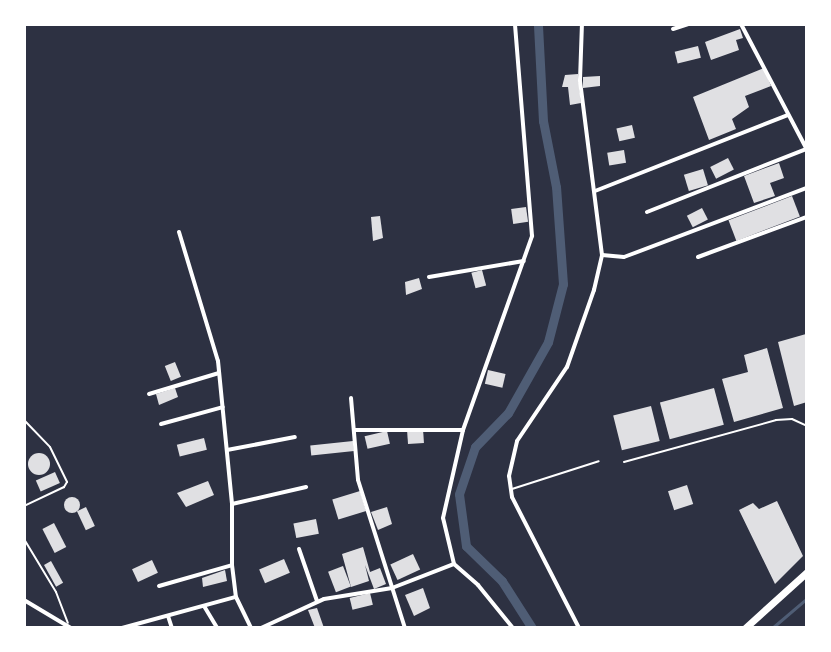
<!DOCTYPE html>
<html>
<head>
<meta charset="utf-8">
<style>
	body { margin:0 }
	#map { position:relative; width:831px; height:652px; overflow:hidden; background:#2d3142; font-family:Montserrat,sans-serif }
	div>[style] { position:absolute }
	.stream>* { height:3px; margin:-1.5px; padding:0 1.5px; transform-origin:1.5px; border-radius:1.5px; background:#4f5d75 }
	.canal>* { height:9px; margin:-4.5px; padding:0 4.5px; transform-origin:4.5px; border-radius:4.5px; background:#4f5d75 }
	.building>* { inset:0; background:#e0e0e3; transform-origin:0 0 }
	.round { border-radius:50% }
	.service>* { height:2px; margin:-1px; padding:0 1px; transform-origin:1px; border-radius:1px; background:#fff }
	.minor>* { height:4px; margin:-2px; padding:0 2px; transform-origin:2px; border-radius:2px; background:#fff }
	.primary>* { height:7px; margin:-3.5px; padding:0 3.5px; transform-origin:3.5px; border-radius:3.5px; background:#fff }
	span { translate:-50% -50%; white-space:nowrap; text-align:center; line-height:1.15; -webkit-text-stroke:8px #fff; paint-order:stroke }
	.frame { position:absolute; inset:0; border:26px solid #fff; pointer-events:none }
</style>
</head>
<body>
<div id="map">
	<div class="stream">
		<div style="left:772px;top:628px;width:45px;rotate:-40.5deg"></div>
	</div>
	<div class="canal">
		<div style="left:532px;top:628px;width:56px;rotate:-122.6deg"></div>
		<div style="left:502px;top:581px;width:50px;rotate:-135.8deg"></div>
		<div style="left:466px;top:546px;width:52px;rotate:-97.7deg"></div>
		<div style="left:459px;top:494px;width:50px;rotate:-71.2deg"></div>
		<div style="left:475px;top:447px;width:47px;rotate:-45.9deg"></div>
		<div style="left:508px;top:413px;width:81px;rotate:-60.6deg"></div>
		<div style="left:548px;top:342px;width:60px;rotate:-75.5deg"></div>
		<div style="left:563px;top:284px;width:97px;rotate:-94.1deg"></div>
		<div style="left:556px;top:187px;width:67px;rotate:-101.1deg"></div>
		<div style="left:543px;top:121px;width:97px;rotate:-93deg"></div>
	</div>
	<div class="building">
		<div style="clip-path:polygon(740px 29px,743px 38px,736px 40px,739px 50px,711px 60px,705px 42px)"></div>
		<div style="left:698px;top:46px;width:12px;height:24px;rotate:76deg"></div>
		<div style="clip-path:polygon(764px 68px,771px 86px,745px 96px,749px 107px,732px 119px,736px 129px,709px 140px,693px 97px)"></div>
		<div style="clip-path:polygon(578px 74px,581px 103px,570px 105px,568px 87px,562px 87px,565px 75px)"></div>
		<div style="clip-path:polygon(600px 76px,600px 86px,583px 88px,583px 77px)"></div>
		<div style="left:632px;top:125px;width:13px;height:16px;rotate:77deg"></div>
		<div style="left:624px;top:150px;width:13px;height:17px;rotate:81deg"></div>
		<div style="left:728px;top:158px;width:13px;height:20px;rotate:63deg"></div>
		<div style="clip-path:polygon(779px 163px,784px 178px,770px 183px,775px 196px,754px 203px,744px 176px)"></div>
		<div style="left:703px;top:169px;width:17px;height:20px;rotate:73deg"></div>
		<div style="left:792px;top:196px;width:22px;height:68px;rotate:69deg"></div>
		<div style="left:526px;top:207px;width:15px;height:15px;rotate:82deg"></div>
		<div style="left:702px;top:208px;width:13px;height:17px;rotate:63deg"></div>
		<div style="clip-path:polygon(380px 216px,383px 238px,373px 241px,371px 217px)"></div>
		<div style="left:482px;top:270px;width:16px;height:11px;rotate:75deg"></div>
		<div style="clip-path:polygon(419px 278px,422px 289px,406px 295px,405px 282px)"></div>
		<div style="clip-path:polygon(806px 334px,807px 402px,794px 406px,778px 342px)"></div>
		<div style="clip-path:polygon(767px 348px,783px 408px,734px 422px,722px 379px,748px 372px,744px 355px)"></div>
		<div style="left:175px;top:362px;width:16px;height:11px;rotate:68deg"></div>
		<div style="left:488px;top:370px;width:18px;height:14px;rotate:13deg"></div>
		<div style="clip-path:polygon(175px 388px,178px 397px,159px 405px,156px 394px)"></div>
		<div style="left:714px;top:388px;width:38px;height:56px;rotate:75deg"></div>
		<div style="left:651px;top:406px;width:36px;height:39px;rotate:76deg"></div>
		<div style="left:423px;top:429px;width:14px;height:16px;rotate:86deg"></div>
		<div style="left:387px;top:431px;width:13px;height:23px;rotate:77deg"></div>
		<div style="left:204px;top:438px;width:12px;height:28px;rotate:76deg"></div>
		<div style="left:353px;top:441px;width:10px;height:43px;rotate:84deg"></div>
		<div class="round" style="left:28px;top:453px;width:22px;height:22px"></div>
		<div style="left:55px;top:472px;width:12px;height:21px;rotate:66deg"></div>
		<div style="clip-path:polygon(208px 481px,214px 495px,186px 507px,177px 493px)"></div>
		<div style="left:687px;top:485px;width:20px;height:20px;rotate:72deg"></div>
		<div style="left:360px;top:491px;width:21px;height:29px;rotate:73deg"></div>
		<div class="round" style="left:64px;top:497px;width:16px;height:16px"></div>
		<div style="clip-path:polygon(777px 501px,803px 556px,775px 584px,739px 510px,753px 503px,759px 509px)"></div>
		<div style="left:86px;top:507px;width:21px;height:10px;rotate:65deg"></div>
		<div style="clip-path:polygon(387px 507px,392px 524px,378px 530px,371px 512px)"></div>
		<div style="left:316px;top:519px;width:15px;height:23px;rotate:79deg"></div>
		<div style="left:54px;top:523px;width:27px;height:13px;rotate:63deg"></div>
		<div style="clip-path:polygon(363px 547px,370px 572px,380px 568px,386px 584px,374px 589px,365px 565px,369px 581px,351px 587px,342px 554px)"></div>
		<div style="left:413px;top:554px;width:17px;height:25px;rotate:65deg"></div>
		<div style="left:284px;top:559px;width:15px;height:27px;rotate:67deg"></div>
		<div style="left:152px;top:560px;width:14px;height:22px;rotate:65deg"></div>
		<div style="left:51px;top:561px;width:25px;height:8px;rotate:61deg"></div>
		<div style="left:343px;top:566px;width:22px;height:16px;rotate:69deg"></div>
		<div style="clip-path:polygon(225px 570px,227px 581px,203px 587px,202px 578px)"></div>
		<div style="clip-path:polygon(423px 588px,430px 608px,414px 616px,405px 595px)"></div>
		<div style="left:370px;top:593px;width:12px;height:21px;rotate:76deg"></div>
		<div style="clip-path:polygon(317px 608px,324px 628px,315px 628px,308px 610px)"></div>
	</div>
	<div class="service">
		<div style="left:24px;top:420px;width:37px;rotate:46deg"></div>
		<div style="left:50px;top:447px;width:39px;rotate:64deg"></div>
		<div style="left:67px;top:482px;width:6px;rotate:121deg"></div>
		<div style="left:64px;top:487px;width:44px;rotate:154.6deg"></div>
		<div style="left:624px;top:462px;width:158px;rotate:-15.4deg"></div>
		<div style="left:776px;top:420px;width:16px;rotate:-4deg"></div>
		<div style="left:792px;top:419px;width:17px;rotate:25deg"></div>
		<div style="left:512px;top:489px;width:91px;rotate:-17.8deg"></div>
		<div style="left:24px;top:539px;width:62px;rotate:58.9deg"></div>
		<div style="left:56px;top:592px;width:33px;rotate:69deg"></div>
	</div>
	<div class="minor">
		<div style="left:741px;top:24px;width:140px;rotate:62.3deg"></div>
		<div style="left:673px;top:29px;width:16px;rotate:-18deg"></div>
		<div style="left:595px;top:191px;width:207px;rotate:-21.5deg"></div>
		<div style="left:647px;top:212px;width:171px;rotate:-21.6deg"></div>
		<div style="left:179px;top:232px;width:135px;rotate:73.2deg"></div>
		<div style="left:218px;top:361px;width:144px;rotate:84.4deg"></div>
		<div style="left:232px;top:504px;width:61px;rotate:90deg"></div>
		<div style="left:232px;top:565px;width:32px;rotate:83deg"></div>
		<div style="left:236px;top:597px;width:34px;rotate:64deg"></div>
		<div style="left:602px;top:255px;width:22px;rotate:5deg"></div>
		<div style="left:624px;top:257px;width:196px;rotate:-20.7deg"></div>
		<div style="left:698px;top:257px;width:116px;rotate:-20.2deg"></div>
		<div style="left:429px;top:277px;width:96px;rotate:-9.6deg"></div>
		<div style="left:149px;top:394px;width:73px;rotate:-16.7deg"></div>
		<div style="left:351px;top:398px;width:82px;rotate:85.1deg"></div>
		<div style="left:358px;top:480px;width:155px;rotate:72.4deg"></div>
		<div style="left:161px;top:424px;width:64px;rotate:-15.3deg"></div>
		<div style="left:355px;top:430px;width:108px"></div>
		<div style="left:227px;top:450px;width:69px;rotate:-10.8deg"></div>
		<div style="left:232px;top:504px;width:76px;rotate:-12.9deg"></div>
		<div style="left:299px;top:549px;width:55px;rotate:70.9deg"></div>
		<div style="left:454px;top:564px;width:32px;rotate:41deg"></div>
		<div style="left:478px;top:585px;width:55px;rotate:50.9deg"></div>
		<div style="left:159px;top:586px;width:76px;rotate:-16deg"></div>
		<div style="left:24px;top:600px;width:55px;rotate:30.8deg"></div>
		<div style="left:204px;top:606px;width:26px;rotate:59deg"></div>
		<div style="left:168px;top:616px;width:13px;rotate:72deg"></div>
		<div style="left:122px;top:628px;width:117px;rotate:-15.3deg"></div>
		<div style="left:261px;top:628px;width:69px;rotate:-24.7deg"></div>
		<div style="left:324px;top:599px;width:69px;rotate:-9.2deg"></div>
		<div style="left:392px;top:588px;width:66px;rotate:-21.2deg"></div>
		<div style="left:454px;top:564px;width:47px;rotate:-103.4deg"></div>
		<div style="left:443px;top:518px;width:90px;rotate:-77.2deg"></div>
		<div style="left:463px;top:430px;width:206px;rotate:-70.4deg"></div>
		<div style="left:532px;top:236px;width:213px;rotate:-94.6deg"></div>
		<div style="left:579px;top:628px;width:147px;rotate:-117.1deg"></div>
		<div style="left:512px;top:497px;width:21px;rotate:-98deg"></div>
		<div style="left:509px;top:476px;width:36px;rotate:-77deg"></div>
		<div style="left:517px;top:441px;width:89px;rotate:-56deg"></div>
		<div style="left:567px;top:367px;width:82px;rotate:-70.7deg"></div>
		<div style="left:594px;top:290px;width:36px;rotate:-77deg"></div>
		<div style="left:602px;top:255px;width:176px;rotate:-97.2deg"></div>
		<div style="left:580px;top:80px;width:56px;rotate:-88deg"></div>
	</div>
	<div class="primary">
		<div style="left:745px;top:628px;width:84px;rotate:-42.1deg"></div>
	</div>
	<div class="frame"></div>
</div>
</body>
</html>
